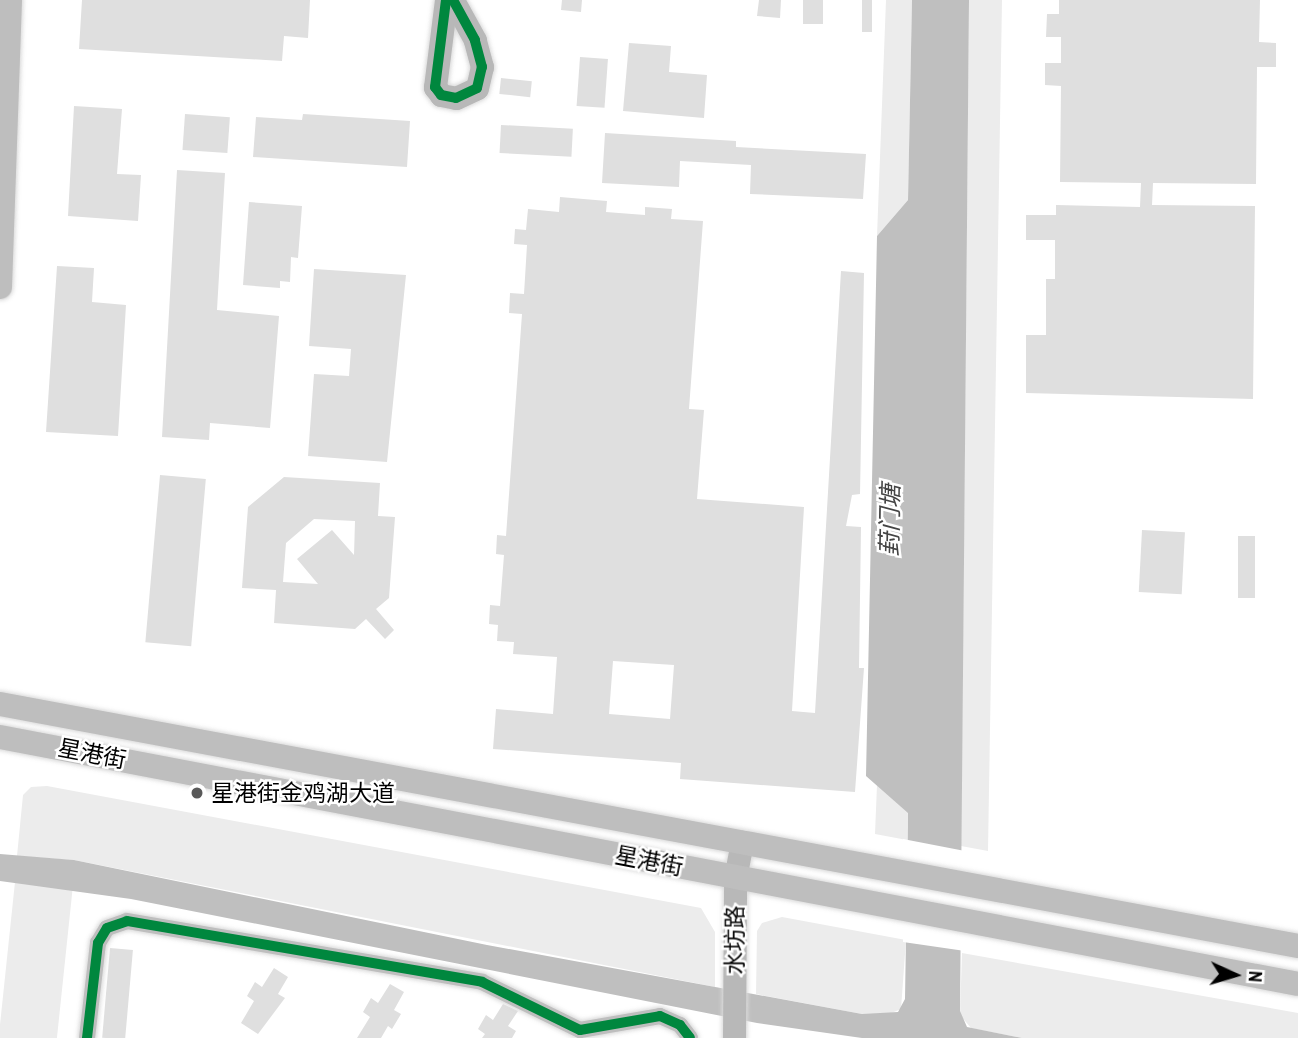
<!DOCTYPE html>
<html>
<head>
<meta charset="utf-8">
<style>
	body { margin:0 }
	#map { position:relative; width:1298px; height:1038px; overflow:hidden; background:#fff; font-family:"Archivo Narrow","Noto Sans SC",sans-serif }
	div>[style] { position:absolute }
	.green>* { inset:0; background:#ececec; transform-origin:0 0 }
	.water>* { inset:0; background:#bfbfbf }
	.pier>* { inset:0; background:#fff }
	.building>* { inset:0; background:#dfdfdf; transform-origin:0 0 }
	.roads { filter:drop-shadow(0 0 2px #dbdbdb) drop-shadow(0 0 2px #dbdbdb) }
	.street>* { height:16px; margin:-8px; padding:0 8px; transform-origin:8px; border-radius:8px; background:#bebebe }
	.secondary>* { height:23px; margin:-11.5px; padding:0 11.5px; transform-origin:11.5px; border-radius:11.5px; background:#b8b8b8 }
	.primary>* { height:24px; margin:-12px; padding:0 12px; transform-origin:12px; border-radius:12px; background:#bebebe }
	.cycleway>* { height:10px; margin:-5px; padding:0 5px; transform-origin:5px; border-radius:5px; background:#00873e }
	.dots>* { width:19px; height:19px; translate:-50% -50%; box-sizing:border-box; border:4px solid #fff; border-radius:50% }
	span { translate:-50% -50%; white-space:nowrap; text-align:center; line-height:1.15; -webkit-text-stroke:5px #fff; paint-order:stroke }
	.street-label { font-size:23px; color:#000 }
	.poi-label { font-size:23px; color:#000 }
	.left { translate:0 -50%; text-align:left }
	.water-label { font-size:24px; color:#444; font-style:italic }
	.north { position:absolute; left:1200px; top:940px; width:70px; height:70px; -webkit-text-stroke:5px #fff; paint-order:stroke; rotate:94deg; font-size:19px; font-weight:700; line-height:28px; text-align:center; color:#000 }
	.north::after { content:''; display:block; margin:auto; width:24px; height:32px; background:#000; clip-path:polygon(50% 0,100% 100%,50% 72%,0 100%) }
</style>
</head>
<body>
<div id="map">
	<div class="green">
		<div style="clip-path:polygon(886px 0,912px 0,908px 200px,877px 236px)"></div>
		<div style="clip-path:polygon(969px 0,1002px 0,988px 851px,961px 846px)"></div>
		<div style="clip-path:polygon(877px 785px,908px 812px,907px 840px,875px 834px)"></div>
		<div style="clip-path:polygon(47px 786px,701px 908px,715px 932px,715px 987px,74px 860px,17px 856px,23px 795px,31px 787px)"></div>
		<div style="left:15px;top:882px;width:58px;height:157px;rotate:6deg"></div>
		<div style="clip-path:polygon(782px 917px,906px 940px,901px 1009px,889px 1014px,862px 1014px,756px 994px,757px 931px,762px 923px)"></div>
		<div style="clip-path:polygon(962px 953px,1298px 1013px,1298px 1038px,1022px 1038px,971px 1028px,960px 1015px)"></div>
	</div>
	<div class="water">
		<div style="clip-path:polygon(912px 0,969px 0,960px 1011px,967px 1027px,1022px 1038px,862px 1038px,757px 1023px,131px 899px,0 881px,0 854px,74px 860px,487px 945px,862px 1014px,898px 1012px,905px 999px,908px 813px,866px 776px,877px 236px,908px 200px)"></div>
	</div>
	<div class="pier">
		<div style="clip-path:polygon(903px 839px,965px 851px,965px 951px,903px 942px)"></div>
	</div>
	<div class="building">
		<div style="clip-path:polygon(82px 0,310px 0,308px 38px,284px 36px,282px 61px,79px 49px)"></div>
		<div style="clip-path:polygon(562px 0,582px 0,581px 12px,561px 10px)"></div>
		<div style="clip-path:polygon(759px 0,781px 0,780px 18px,757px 16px)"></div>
		<div style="left:803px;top:0;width:20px;height:24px"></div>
		<div style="left:862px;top:0;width:10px;height:32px"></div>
		<div style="clip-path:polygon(1059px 0,1260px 0,1259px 42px,1276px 43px,1276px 67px,1257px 67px,1256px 184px,1153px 183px,1152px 205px,1255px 206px,1253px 399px,1026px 393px,1026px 335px,1046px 335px,1046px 279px,1055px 279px,1055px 240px,1026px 240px,1026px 215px,1056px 215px,1056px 205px,1140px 207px,1141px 183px,1060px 182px,1061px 86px,1045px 85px,1045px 63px,1061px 63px,1061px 37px,1046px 37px,1047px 14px,1059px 14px)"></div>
		<div style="clip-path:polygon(629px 43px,671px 46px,669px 72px,707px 75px,704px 118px,623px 111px)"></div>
		<div style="left:580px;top:57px;width:28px;height:49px;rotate:4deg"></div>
		<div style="left:501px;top:78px;width:31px;height:16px;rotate:6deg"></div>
		<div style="clip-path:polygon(74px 106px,122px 109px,117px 174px,141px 175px,138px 221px,68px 216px)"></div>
		<div style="left:185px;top:114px;width:45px;height:36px;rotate:4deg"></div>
		<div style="clip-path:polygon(303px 114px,410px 121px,407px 167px,253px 157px,256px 117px,302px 120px)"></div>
		<div style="left:501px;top:125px;width:72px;height:28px;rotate:3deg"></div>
		<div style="clip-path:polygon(605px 133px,736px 141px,736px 147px,866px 154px,863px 199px,750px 194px,751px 165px,680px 161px,679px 187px,602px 183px)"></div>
		<div style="clip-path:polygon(177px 170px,225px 173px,217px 310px,279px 316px,270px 428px,210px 423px,209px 440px,162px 437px)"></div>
		<div style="clip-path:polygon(evenodd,560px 197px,607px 201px,606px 212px,645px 215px,645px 207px,672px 209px,671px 219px,703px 221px,689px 409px,704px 410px,697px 499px,804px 507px,792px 711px,815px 713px,841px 271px,864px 273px,860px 494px,852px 495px,846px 526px,861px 527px,859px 668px,864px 668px,855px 792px,680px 779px,681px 763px,493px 749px,496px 709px,553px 714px,557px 657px,513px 654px,514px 642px,497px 641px,498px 625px,489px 624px,490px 605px,500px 606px,504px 555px,496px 554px,497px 535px,506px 536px,522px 314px,509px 313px,510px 293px,524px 294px,527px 245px,514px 244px,515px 229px,526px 230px,528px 209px,559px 212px,560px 197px,613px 661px,674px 665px,670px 719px,609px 714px,613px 661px)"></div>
		<div style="clip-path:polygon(249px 202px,302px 206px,298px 258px,291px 257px,290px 282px,280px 281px,280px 288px,243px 285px)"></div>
		<div style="clip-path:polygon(57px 266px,94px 268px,92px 302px,126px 305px,118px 436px,46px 432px)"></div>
		<div style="clip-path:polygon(314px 269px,406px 275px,387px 462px,308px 456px,314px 374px,349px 376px,351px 349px,309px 346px)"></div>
		<div style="left:160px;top:475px;width:46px;height:168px;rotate:5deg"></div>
		<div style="clip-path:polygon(evenodd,284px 477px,380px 483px,378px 516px,395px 517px,389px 598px,376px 609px,394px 630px,385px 639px,366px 619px,355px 629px,274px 623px,276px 590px,242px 588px,248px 507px,284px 477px,314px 519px,355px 521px,354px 555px,332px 530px,297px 559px,318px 584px,283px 582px,286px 543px,314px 519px)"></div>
		<div style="left:1142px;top:530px;width:43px;height:62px;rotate:3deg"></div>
		<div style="left:1238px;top:536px;width:17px;height:62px"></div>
		<div style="left:110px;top:948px;width:23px;height:90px;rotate:5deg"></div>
		<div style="clip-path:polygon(274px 968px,288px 977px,278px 994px,285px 998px,258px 1034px,241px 1023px,254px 1001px,247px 996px,255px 982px,262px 987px)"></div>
		<div style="clip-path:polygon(390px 984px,404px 992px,394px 1010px,401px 1014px,392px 1029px,388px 1026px,381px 1038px,357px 1038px,370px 1017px,363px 1012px,371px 998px,378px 1003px)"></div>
		<div style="clip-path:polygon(503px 1004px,518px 1011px,508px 1026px,516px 1031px,512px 1038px,482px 1038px,485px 1034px,478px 1029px,486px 1015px,493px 1020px)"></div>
	</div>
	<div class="roads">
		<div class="street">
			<div style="left:87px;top:1038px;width:96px;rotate:-83.4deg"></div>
			<div style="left:98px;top:943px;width:17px;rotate:-59deg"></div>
			<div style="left:107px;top:928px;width:21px;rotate:-19deg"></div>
			<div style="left:127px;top:921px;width:360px;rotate:9.7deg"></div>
			<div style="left:482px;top:982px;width:109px;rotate:26.1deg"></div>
			<div style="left:580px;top:1030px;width:81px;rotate:-9.9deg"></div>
			<div style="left:660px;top:1016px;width:22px;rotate:24deg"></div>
			<div style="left:680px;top:1025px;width:16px;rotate:52deg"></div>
		</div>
		<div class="secondary">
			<div style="left:446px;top:0;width:88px;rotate:97.2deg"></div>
			<div style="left:435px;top:87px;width:10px;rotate:53deg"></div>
			<div style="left:441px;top:95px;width:15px;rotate:11deg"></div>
			<div style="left:456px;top:98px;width:23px;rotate:-25deg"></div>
			<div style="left:477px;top:88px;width:22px;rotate:-77deg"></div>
			<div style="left:482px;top:67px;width:28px;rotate:-105deg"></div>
			<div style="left:475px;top:40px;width:46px;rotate:-118.8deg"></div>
			<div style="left:734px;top:1038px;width:160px;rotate:-89.6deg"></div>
			<div style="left:735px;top:878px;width:37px;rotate:-79deg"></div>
		</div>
		<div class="primary">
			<div style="left:0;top:287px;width:287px;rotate:-88deg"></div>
			<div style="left:0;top:704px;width:1320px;rotate:10.56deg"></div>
			<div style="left:0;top:737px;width:1321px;rotate:10.77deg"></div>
		</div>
	</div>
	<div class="cycleway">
		<div style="left:446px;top:0;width:88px;rotate:97.2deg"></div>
		<div style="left:435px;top:87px;width:10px;rotate:53deg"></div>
		<div style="left:441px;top:95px;width:15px;rotate:11deg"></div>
		<div style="left:456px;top:98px;width:23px;rotate:-25deg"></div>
		<div style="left:477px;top:88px;width:22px;rotate:-77deg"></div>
		<div style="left:482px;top:67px;width:28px;rotate:-105deg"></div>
		<div style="left:475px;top:40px;width:46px;rotate:-118.8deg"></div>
		<div style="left:87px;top:1038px;width:96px;rotate:-83.4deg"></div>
		<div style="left:98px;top:943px;width:17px;rotate:-59deg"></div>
		<div style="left:107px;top:928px;width:21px;rotate:-19deg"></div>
		<div style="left:127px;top:921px;width:360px;rotate:9.7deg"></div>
		<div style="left:482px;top:982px;width:109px;rotate:26.1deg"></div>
		<div style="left:580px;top:1030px;width:81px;rotate:-9.9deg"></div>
		<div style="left:660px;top:1016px;width:22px;rotate:24deg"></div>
		<div style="left:680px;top:1025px;width:16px;rotate:52deg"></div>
	</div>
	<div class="dots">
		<div style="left:197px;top:793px;background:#595959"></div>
	</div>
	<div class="street-label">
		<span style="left:92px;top:754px;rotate:11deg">星港街</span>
		<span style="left:649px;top:861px;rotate:11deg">星港街</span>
		<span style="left:735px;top:940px;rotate:-90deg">水坊路</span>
	</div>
	<div class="poi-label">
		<span class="left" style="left:211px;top:793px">星港街金鸡湖大道</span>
	</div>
	<div class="water-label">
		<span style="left:890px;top:520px;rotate:-89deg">葑门塘</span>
	</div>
	<div class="north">N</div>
</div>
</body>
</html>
